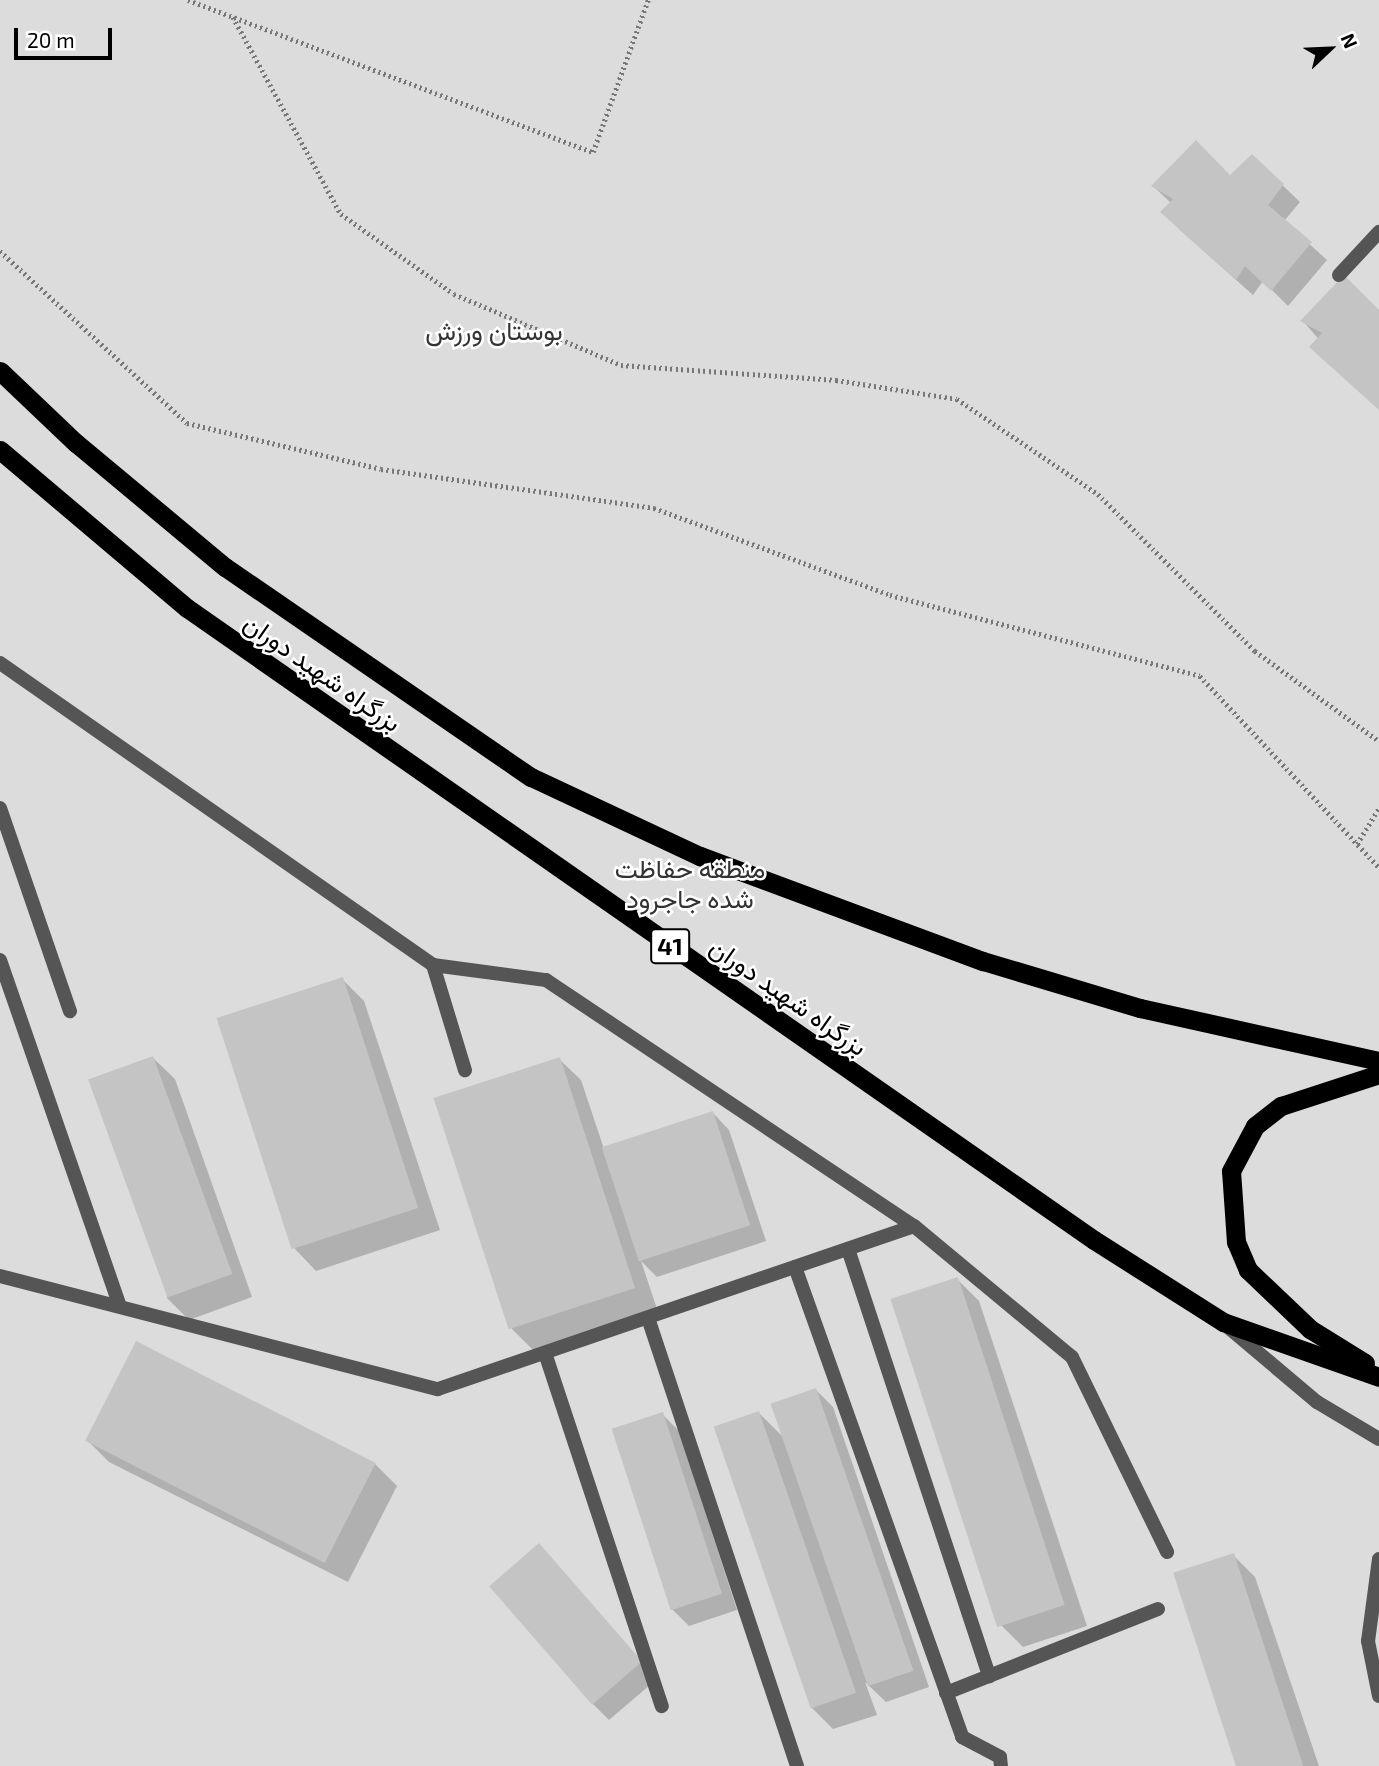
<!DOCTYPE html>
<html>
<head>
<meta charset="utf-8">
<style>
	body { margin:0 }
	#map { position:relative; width:1379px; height:1766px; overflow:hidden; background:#fff; font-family:"Exo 2",Vazirmatn,sans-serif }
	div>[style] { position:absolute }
	.green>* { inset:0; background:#dcdcdc; transform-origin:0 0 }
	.shadow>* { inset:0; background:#0003 }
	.building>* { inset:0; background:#c4c4c4; transform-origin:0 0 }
	.path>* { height:4.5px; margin-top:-2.25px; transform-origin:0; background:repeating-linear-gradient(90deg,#777 0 2px,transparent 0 5.5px) }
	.service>* { height:14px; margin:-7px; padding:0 7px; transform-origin:7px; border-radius:7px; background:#555 }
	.minor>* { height:14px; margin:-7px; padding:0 7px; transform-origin:7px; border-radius:7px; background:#555 }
	.trunk>* { height:19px; margin:-9.5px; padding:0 9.5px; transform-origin:9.5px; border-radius:9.5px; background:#000 }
	span { translate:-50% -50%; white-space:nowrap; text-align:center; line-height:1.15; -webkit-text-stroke:5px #fff; paint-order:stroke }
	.shield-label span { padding:2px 5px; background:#fff; border:2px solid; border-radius:5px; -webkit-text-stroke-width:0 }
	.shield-label { font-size:24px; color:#000; font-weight:700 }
	.park-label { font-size:26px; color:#333 }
	.street-label { font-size:26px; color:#000 }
	.north { position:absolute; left:1295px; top:14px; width:70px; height:70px; -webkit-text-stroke:5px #fff; paint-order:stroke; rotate:67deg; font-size:19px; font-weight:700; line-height:28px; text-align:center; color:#000 }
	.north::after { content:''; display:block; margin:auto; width:24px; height:32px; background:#000; clip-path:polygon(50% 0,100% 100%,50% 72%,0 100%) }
	.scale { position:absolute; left:14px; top:28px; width:98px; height:32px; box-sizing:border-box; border:4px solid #000; border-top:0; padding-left:9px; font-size:21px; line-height:24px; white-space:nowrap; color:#000; -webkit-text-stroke:5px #fff; paint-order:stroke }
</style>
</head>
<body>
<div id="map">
	<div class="green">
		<div style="left:0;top:0;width:1379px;height:1766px"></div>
	</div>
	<div class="shadow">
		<div style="clip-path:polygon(1252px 156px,1300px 202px,1284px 221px,1327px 260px,1288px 306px,1263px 281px,1253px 295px,1179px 229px,1171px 203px,1153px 186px,1230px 178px)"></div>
		<div style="clip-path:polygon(1379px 312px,1379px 409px,1303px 321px)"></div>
		<div style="clip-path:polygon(342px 979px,364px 1001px,440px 1230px,316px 1271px,295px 1249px)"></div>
		<div style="clip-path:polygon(153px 1058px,175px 1079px,252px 1297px,189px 1320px,167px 1298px)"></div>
		<div style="clip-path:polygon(559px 1059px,581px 1080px,604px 1149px,713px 1113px,729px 1130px,766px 1241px,657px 1277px,641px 1261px,657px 1309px,533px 1350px,512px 1329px,436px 1099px)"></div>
		<div style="clip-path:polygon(957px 1279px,979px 1301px,1087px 1626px,1023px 1647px,1001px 1625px,893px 1301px)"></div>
		<div style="clip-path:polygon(816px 1390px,833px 1407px,929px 1687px,886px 1702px,865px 1682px,877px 1715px,833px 1729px,812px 1708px,759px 1413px,784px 1438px)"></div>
		<div style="clip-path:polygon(662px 1414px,679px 1431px,737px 1610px,689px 1626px,672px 1609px)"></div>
		<div style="clip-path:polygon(88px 1441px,375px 1464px,397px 1486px,348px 1582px,109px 1462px)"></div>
		<div style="clip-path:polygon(539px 1545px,657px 1679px,609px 1720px,593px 1704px)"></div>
		<div style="clip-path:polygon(1233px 1555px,1255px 1577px,1319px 1766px,1240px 1766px)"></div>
	</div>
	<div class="building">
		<div style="clip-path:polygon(1196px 140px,1230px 175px,1252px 154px,1284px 184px,1268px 205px,1312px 242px,1271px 291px,1245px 266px,1236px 280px,1160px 212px,1173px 199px,1151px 186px)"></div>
		<div style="clip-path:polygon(1344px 275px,1379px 310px,1379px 410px,1309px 347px,1322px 333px,1300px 321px)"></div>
		<div style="left:343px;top:977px;width:243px;height:133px;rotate:72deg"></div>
		<div style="left:153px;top:1056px;width:232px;height:69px;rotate:70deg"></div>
		<div style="left:560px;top:1057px;width:243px;height:133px;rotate:72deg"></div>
		<div style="left:713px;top:1111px;width:120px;height:117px;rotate:72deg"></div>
		<div style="left:958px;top:1277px;width:345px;height:71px;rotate:72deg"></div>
		<div style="left:136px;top:1341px;width:269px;height:112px;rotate:27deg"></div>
		<div style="left:816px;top:1388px;width:299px;height:48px;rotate:71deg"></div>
		<div style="left:759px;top:1411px;width:298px;height:48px;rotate:71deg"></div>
		<div style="left:663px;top:1412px;width:191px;height:54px;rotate:72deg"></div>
		<div style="left:539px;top:1543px;width:157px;height:66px;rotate:49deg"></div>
		<div style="left:1234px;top:1553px;width:225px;height:64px;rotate:72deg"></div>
	</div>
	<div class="path">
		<div style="left:188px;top:0;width:433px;rotate:20.6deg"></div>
		<div style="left:593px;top:152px;width:162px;rotate:-70.1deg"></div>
		<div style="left:233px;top:17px;width:225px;rotate:61.3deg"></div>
		<div style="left:341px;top:214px;width:138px;rotate:35.3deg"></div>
		<div style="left:454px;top:294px;width:181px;rotate:23deg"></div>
		<div style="left:621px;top:365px;width:216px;rotate:4deg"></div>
		<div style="left:836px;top:380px;width:122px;rotate:8.9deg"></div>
		<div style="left:957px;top:399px;width:170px;rotate:34deg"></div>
		<div style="left:1098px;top:494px;width:222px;rotate:45deg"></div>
		<div style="left:1255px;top:651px;width:153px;rotate:36deg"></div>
		<div style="left:0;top:251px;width:254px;rotate:42.6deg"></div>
		<div style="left:187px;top:423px;width:199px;rotate:13.3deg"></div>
		<div style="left:381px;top:469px;width:276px;rotate:8.1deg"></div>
		<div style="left:654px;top:508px;width:252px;rotate:20.2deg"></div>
		<div style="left:890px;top:595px;width:320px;rotate:14.6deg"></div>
		<div style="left:1200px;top:676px;width:262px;rotate:46.9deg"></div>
		<div style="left:1357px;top:844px;width:42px;rotate:-58.6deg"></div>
	</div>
	<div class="service">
		<div style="left:0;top:663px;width:528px;rotate:34.89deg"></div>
		<div style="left:433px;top:965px;width:114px;rotate:7.6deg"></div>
		<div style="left:546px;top:980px;width:443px;rotate:33.8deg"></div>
		<div style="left:914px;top:1226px;width:205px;rotate:39.7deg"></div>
		<div style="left:1072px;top:1357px;width:217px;rotate:64deg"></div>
		<div style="left:0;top:808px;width:215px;rotate:71deg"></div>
		<div style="left:0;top:960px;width:364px;rotate:70.9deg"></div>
		<div style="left:433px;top:965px;width:110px;rotate:73.1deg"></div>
		<div style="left:848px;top:1249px;width:450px;rotate:71.7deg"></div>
		<div style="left:795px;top:1267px;width:499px;rotate:70.4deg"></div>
		<div style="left:962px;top:1737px;width:43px;rotate:27.8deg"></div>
		<div style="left:1000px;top:1757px;width:9px;rotate:84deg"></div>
		<div style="left:0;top:1276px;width:452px;rotate:14.5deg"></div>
		<div style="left:438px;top:1389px;width:503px;rotate:-18.9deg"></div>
		<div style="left:648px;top:1318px;width:472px;rotate:71.6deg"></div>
		<div style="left:1229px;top:1328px;width:115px;rotate:40.1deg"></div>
		<div style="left:1317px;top:1402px;width:72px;rotate:30.8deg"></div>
		<div style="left:545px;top:1353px;width:372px;rotate:71.7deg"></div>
		<div style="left:1379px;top:1559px;width:83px;rotate:97.6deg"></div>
		<div style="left:1368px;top:1641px;width:56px;rotate:78.7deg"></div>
		<div style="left:946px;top:1693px;width:228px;rotate:-21.6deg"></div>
	</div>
	<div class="minor">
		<div style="left:1339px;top:275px;width:59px;rotate:-47.1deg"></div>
	</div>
	<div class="trunk">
		<div style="left:0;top:371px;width:105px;rotate:43.5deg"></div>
		<div style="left:76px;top:443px;width:194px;rotate:39.8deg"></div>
		<div style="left:225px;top:567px;width:371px;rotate:34.5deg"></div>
		<div style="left:531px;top:777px;width:187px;rotate:25.1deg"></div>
		<div style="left:700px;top:856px;width:302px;rotate:20.4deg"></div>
		<div style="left:983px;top:961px;width:164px;rotate:16.7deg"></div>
		<div style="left:1140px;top:1008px;width:245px;rotate:12.5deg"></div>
		<div style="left:0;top:450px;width:245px;rotate:40.2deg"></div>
		<div style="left:187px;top:608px;width:1105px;rotate:34.87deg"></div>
		<div style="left:1094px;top:1240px;width:153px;rotate:32.4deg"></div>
		<div style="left:1223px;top:1322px;width:165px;rotate:19.4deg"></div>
		<div style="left:1365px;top:1363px;width:65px;rotate:-148.3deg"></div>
		<div style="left:1310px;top:1329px;width:86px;rotate:-136.4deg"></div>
		<div style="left:1248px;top:1270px;width:30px;rotate:-113deg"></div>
		<div style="left:1236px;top:1242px;width:71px;rotate:-94deg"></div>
		<div style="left:1231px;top:1171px;width:51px;rotate:-61.9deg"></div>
		<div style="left:1255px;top:1126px;width:33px;rotate:-38deg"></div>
		<div style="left:1281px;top:1106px;width:103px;rotate:-18.1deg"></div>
	</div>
	<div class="shield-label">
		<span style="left:670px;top:946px">41</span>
	</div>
	<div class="park-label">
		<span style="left:494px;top:330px">بوستان ورزش</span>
		<span style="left:690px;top:883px">منطقه حفاظت<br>شده جاجرود</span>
	</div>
	<div class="street-label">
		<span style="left:323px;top:672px;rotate:35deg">بزرگراه شهید دوران</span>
		<span style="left:789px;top:996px;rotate:35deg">بزرگراه شهید دوران</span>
	</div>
	<div class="north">N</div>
	<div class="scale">20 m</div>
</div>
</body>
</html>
